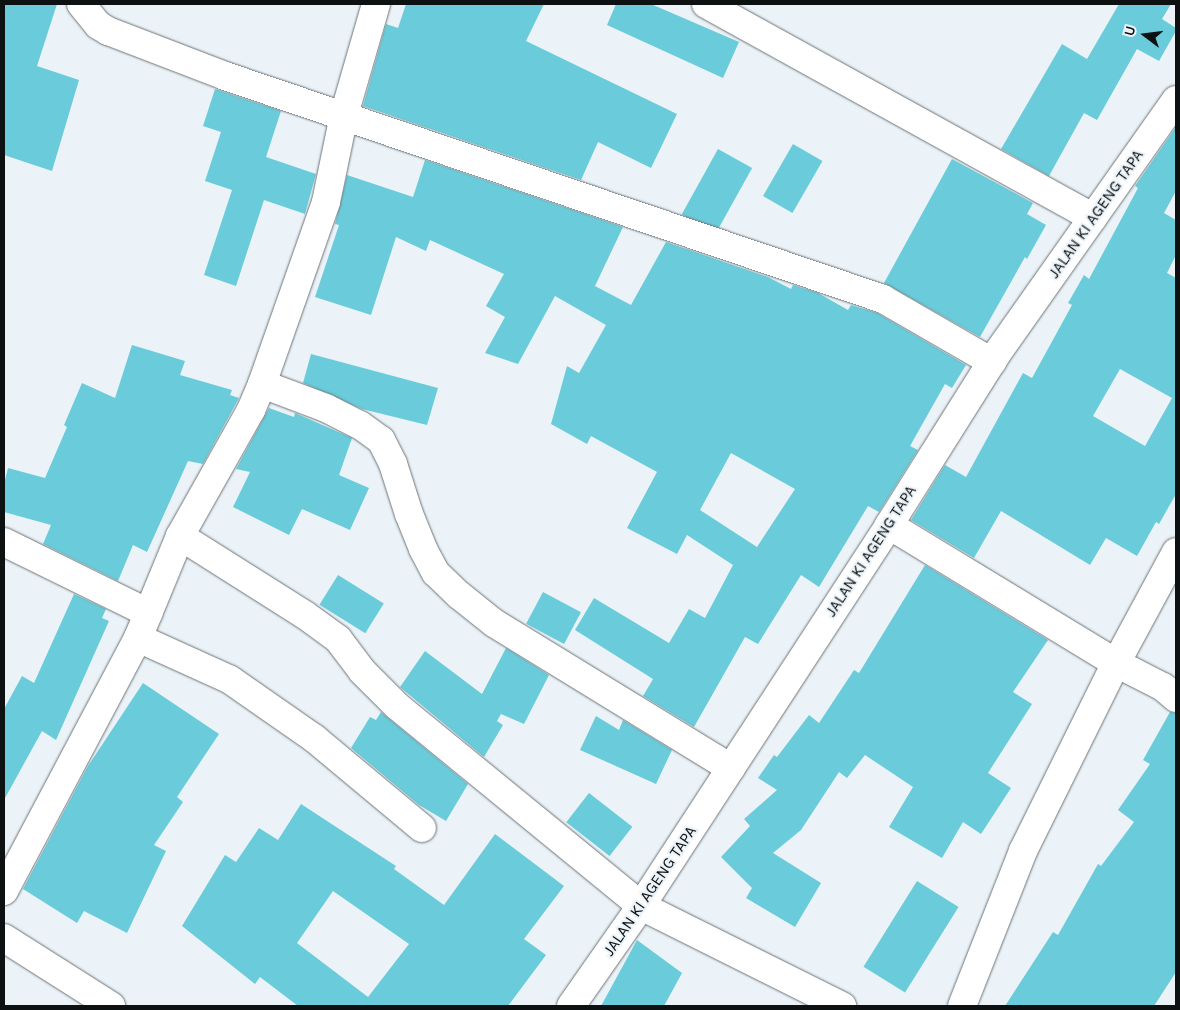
<!DOCTYPE html>
<html>
<head>
<meta charset="utf-8">
<style>
	body { margin:0 }
	#map { position:relative; width:1180px; height:1010px; overflow:hidden; background:#ebf3f8; font-family:Karla,sans-serif }
	div>[style] { position:absolute }
	.building>* { inset:0; background:#6accda; transform-origin:0 0 }
	.roads { filter:drop-shadow(0 0 1px #6c7377) drop-shadow(0 0 1px #6c7377) }
	.minor>* { height:28px; margin:-14px; padding:0 14px; transform-origin:14px; border-radius:14px; background:#fff }
	.tertiary>* { height:28px; margin:-14px; padding:0 14px; transform-origin:14px; border-radius:14px; background:#fff }
	span { translate:-50% -50%; white-space:nowrap; text-align:center; line-height:1.15; -webkit-text-stroke:4px #ebf3f8; paint-order:stroke }
	.street-label { font-size:16px; color:#0e1112 }
	.frame { position:absolute; inset:0; border:5px solid #0e1112; pointer-events:none }
	.north { position:absolute; left:1120px; top:10px; width:50px; height:50px; -webkit-text-stroke:4px #ebf3f8; paint-order:stroke; rotate:285deg; font-size:14px; font-weight:700; line-height:20px; text-align:center; color:#0e1112 }
	.north::after { content:''; display:block; margin:auto; width:18px; height:22px; background:#0e1112; clip-path:polygon(50% 0,100% 100%,50% 72%,0 100%) }
</style>
</head>
<body>
<div id="map">
	<div class="building">
		<div style="clip-path:polygon(4px 4px,57px 4px,37px 66px,79px 80px,52px 171px,4px 155px)"></div>
		<div style="clip-path:polygon(406px 4px,544px 4px,526px 41px,677px 114px,651px 168px,598px 142px,581px 180px,363px 106px,386px 24px,398px 28px)"></div>
		<div style="clip-path:polygon(616px 4px,651px 4px,739px 42px,723px 78px,607px 25px)"></div>
		<div style="clip-path:polygon(1119px 4px,1171px 4px,1162px 19px,1176px 28px,1176px 31px,1159px 61px,1137px 49px,1097px 120px,1084px 113px,1049px 176px,1001px 149px,1062px 44px,1087px 59px)"></div>
		<div style="clip-path:polygon(215px 89px,281px 111px,266px 157px,316px 174px,305px 214px,264px 200px,236px 286px,204px 275px,232px 190px,205px 181px,221px 132px,203px 126px)"></div>
		<div style="clip-path:polygon(evenodd,1176px 127px,1176px 191px,1164px 213px,1176px 220px,1176px 255px,1167px 273px,1176px 278px,1176px 494px,1159px 524px,1156px 522px,1137px 556px,1106px 538px,1090px 565px,1001px 511px,974px 558px,911px 520px,945px 465px,966px 477px,1023px 373px,1032px 378px,1072px 305px,1068px 303px,1084px 275px,1089px 279px,1138px 188px,1135px 186px,1176px 127px,1120px 369px,1172px 398px,1145px 446px,1093px 416px,1120px 369px)"></div>
		<div style="left:793px;top:144px;width:34px;height:60px;rotate:30deg"></div>
		<div style="left:718px;top:149px;width:39px;height:75px;rotate:29deg"></div>
		<div style="clip-path:polygon(952px 159px,1033px 203px,1027px 214px,1046px 225px,1027px 259px,1025px 257px,980px 337px,884px 283px)"></div>
		<div style="clip-path:polygon(evenodd,425px 160px,623px 227px,595px 286px,631px 305px,666px 242px,768px 277px,791px 289px,793px 285px,818px 293px,848px 310px,851px 305px,877px 313px,966px 365px,952px 388px,945px 384px,910px 446px,918px 450px,879px 512px,868px 506px,819px 587px,801px 575px,758px 644px,745px 637px,694px 727px,643px 696px,653px 679px,575px 630px,594px 598px,669px 643px,689px 609px,705px 618px,733px 565px,687px 535px,677px 554px,627px 528px,657px 472px,591px 436px,587px 444px,551px 424px,567px 366px,579px 373px,606px 325px,555px 296px,518px 364px,485px 353px,505px 317px,486px 306px,504px 274px,430px 240px,426px 251px,396px 237px,371px 315px,315px 297px,339px 225px,335px 224px,347px 175px,413px 197px,425px 160px,731px 453px,795px 489px,757px 547px,700px 510px,731px 453px)"></div>
		<div style="clip-path:polygon(132px 345px,185px 361px,180px 375px,232px 390px,230px 395px,239px 398px,203px 464px,188px 461px,147px 552px,133px 545px,118px 581px,43px 544px,51px 525px,4px 512px,4px 484px,8px 468px,45px 478px,67px 427px,64px 425px,82px 383px,115px 398px)"></div>
		<div style="clip-path:polygon(311px 354px,438px 388px,427px 425px,362px 409px,303px 383px)"></div>
		<div style="clip-path:polygon(269px 408px,294px 417px,295px 413px,352px 438px,339px 475px,369px 488px,350px 530px,302px 509px,289px 535px,233px 507px,250px 472px,236px 469px)"></div>
		<div style="clip-path:polygon(925px 565px,1048px 640px,1013px 692px,1032px 704px,988px 773px,1011px 788px,981px 834px,963px 822px,942px 858px,889px 827px,913px 787px,865px 755px,847px 778px,839px 772px,801px 830px,773px 853px,821px 883px,795px 927px,746px 898px,752px 888px,721px 857px,750px 826px,744px 819px,777px 790px,758px 778px,774px 755px,777px 757px,809px 715px,819px 723px,854px 670px,859px 673px)"></div>
		<div style="left:338px;top:575px;width:54px;height:35px;rotate:32deg"></div>
		<div style="left:543px;top:592px;width:43px;height:36px;rotate:28deg"></div>
		<div style="clip-path:polygon(74px 594px,106px 609px,102px 618px,109px 621px,56px 740px,42px 731px,4px 800px,4px 709px,22px 676px,34px 683px)"></div>
		<div style="clip-path:polygon(506px 648px,549px 675px,524px 724px,501px 714px,497px 721px,503px 725px,484px 757px,400px 687px,425px 651px,482px 694px)"></div>
		<div style="clip-path:polygon(143px 683px,219px 734px,177px 797px,183px 802px,154px 845px,166px 851px,127px 933px,84px 911px,77px 923px,23px 889px,88px 766px)"></div>
		<div style="clip-path:polygon(381px 712px,468px 784px,446px 821px,419px 805px,351px 748px,370px 717px,376px 720px)"></div>
		<div style="clip-path:polygon(1170px 712px,1176px 713px,1176px 972px,1154px 1006px,1005px 1006px,1053px 932px,1058px 935px,1098px 864px,1101px 866px,1134px 822px,1118px 810px,1150px 764px,1143px 760px)"></div>
		<div style="clip-path:polygon(596px 716px,619px 730px,623px 720px,672px 750px,656px 784px,580px 750px)"></div>
		<div style="left:589px;top:793px;width:55px;height:37px;rotate:38deg"></div>
		<div style="clip-path:polygon(evenodd,301px 804px,396px 866px,394px 869px,444px 905px,495px 834px,564px 886px,524px 939px,546px 955px,508px 1006px,298px 1006px,260px 977px,255px 984px,182px 926px,225px 855px,236px 862px,259px 828px,278px 840px,301px 804px,333px 891px,409px 944px,368px 997px,297px 943px,333px 891px)"></div>
		<div style="left:917px;top:881px;width:49px;height:101px;rotate:32deg"></div>
		<div style="clip-path:polygon(637px 940px,682px 973px,664px 1006px,601px 1006px)"></div>
	</div>
	<div class="roads">
		<div class="minor">
			<div style="left:81px;top:4px;width:27px;rotate:51deg"></div>
			<div style="left:98px;top:25px;width:12px;rotate:31deg"></div>
			<div style="left:108px;top:31px;width:125px;rotate:21deg"></div>
			<div style="left:225px;top:76px;width:695px;rotate:18.72deg"></div>
			<div style="left:883px;top:299px;width:126px;rotate:30deg"></div>
			<div style="left:706px;top:4px;width:442px;rotate:28.9deg"></div>
			<div style="left:262px;top:384px;width:68px;rotate:20.6deg"></div>
			<div style="left:326px;top:408px;width:38px;rotate:27deg"></div>
			<div style="left:360px;top:425px;width:26px;rotate:36deg"></div>
			<div style="left:381px;top:440px;width:27px;rotate:63deg"></div>
			<div style="left:393px;top:464px;width:52px;rotate:72.3deg"></div>
			<div style="left:409px;top:514px;width:38px;rotate:68deg"></div>
			<div style="left:423px;top:549px;width:27px;rotate:62deg"></div>
			<div style="left:436px;top:573px;width:32px;rotate:44deg"></div>
			<div style="left:459px;top:595px;width:45px;rotate:38.7deg"></div>
			<div style="left:494px;top:623px;width:278px;rotate:31.5deg"></div>
			<div style="left:889px;top:525px;width:266px;rotate:31.3deg"></div>
			<div style="left:1116px;top:663px;width:53px;rotate:27.1deg"></div>
			<div style="left:1163px;top:687px;width:17px;rotate:40deg"></div>
			<div style="left:180px;top:536px;width:148px;rotate:32.3deg"></div>
			<div style="left:305px;top:615px;width:41px;rotate:36deg"></div>
			<div style="left:338px;top:639px;width:40px;rotate:53deg"></div>
			<div style="left:362px;top:671px;width:49px;rotate:45deg"></div>
			<div style="left:397px;top:706px;width:315px;rotate:39.3deg"></div>
			<div style="left:641px;top:906px;width:225px;rotate:26.5deg"></div>
			<div style="left:4px;top:542px;width:161px;rotate:26.2deg"></div>
			<div style="left:138px;top:638px;width:100px;rotate:24.3deg"></div>
			<div style="left:229px;top:679px;width:105px;rotate:34.9deg"></div>
			<div style="left:315px;top:739px;width:139px;rotate:39.8deg"></div>
			<div style="left:4px;top:891px;width:286px;rotate:-62.1deg"></div>
			<div style="left:138px;top:638px;width:110px;rotate:-67.6deg"></div>
			<div style="left:180px;top:536px;width:145px;rotate:-60.6deg"></div>
			<div style="left:251px;top:410px;width:28px;rotate:-67deg"></div>
			<div style="left:262px;top:384px;width:193px;rotate:-70.6deg"></div>
			<div style="left:326px;top:202px;width:89px;rotate:-78.3deg"></div>
			<div style="left:344px;top:115px;width:116px;rotate:-73.9deg"></div>
			<div style="left:571px;top:1006px;width:122px;rotate:-55deg"></div>
			<div style="left:641px;top:906px;width:455px;rotate:-56.9deg"></div>
			<div style="left:889px;top:525px;width:201px;rotate:-57.8deg"></div>
			<div style="left:996px;top:355px;width:312px;rotate:-54.8deg"></div>
			<div style="left:962px;top:1006px;width:167px;rotate:-68.5deg"></div>
			<div style="left:1023px;top:851px;width:210px;rotate:-63.7deg"></div>
			<div style="left:1116px;top:663px;width:126px;rotate:-61.6deg"></div>
		</div>
		<div class="tertiary">
			<div style="left:4px;top:938px;width:127px;rotate:32.4deg"></div>
		</div>
	</div>
	<div class="street-label">
		<span style="left:1096px;top:214px;rotate:-55deg">JALAN KI AGENG TAPA</span>
		<span style="left:871px;top:551px;rotate:-57deg">JALAN KI AGENG TAPA</span>
		<span style="left:650px;top:891px;rotate:-56deg">JALAN KI AGENG TAPA</span>
	</div>
	<div class="frame"></div>
	<div class="north">U</div>
</div>
</body>
</html>
